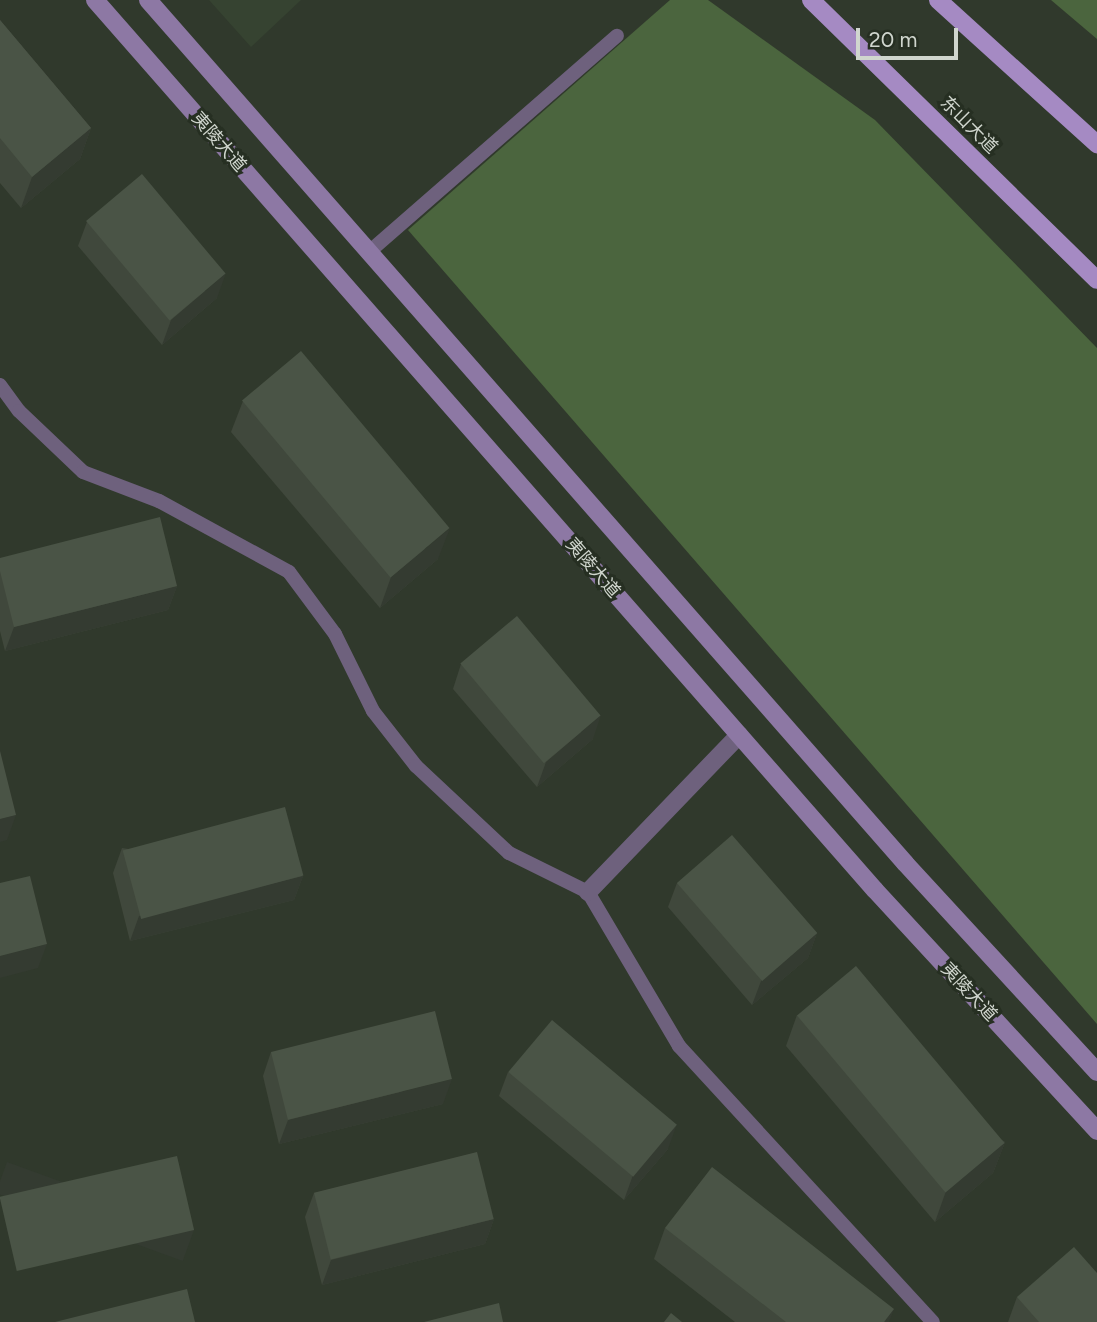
<!DOCTYPE html>
<html>
<head>
<meta charset="utf-8">
<style>
	body { margin:0 }
	#map { position:relative; width:1097px; height:1322px; overflow:hidden; background:#30392c; font-family:Figtree,"Noto Sans SC",sans-serif }
	div>[style] { position:absolute }
	.built>* { inset:0; background:#364331 }
	.green>* { inset:0; background:#4b653e }
	.lane>* { height:14px; margin:-7px; padding:0 7px; transform-origin:7px; border-radius:7px; background:#6e617d }
	.street>* { height:18px; margin:-9px; padding:0 9px; transform-origin:9px; border-radius:9px; background:#6e617d }
	.secondary>* { height:18px; margin:-9px; padding:0 9px; transform-origin:9px; border-radius:9px; background:#8d78a4 }
	.primary>* { height:18px; margin:-9px; padding:0 9px; transform-origin:9px; border-radius:9px; background:#a58ac3 }
	.wall>* { inset:0; background:#40483c }
	.shaded-wall>* { inset:0; background:#343b31; transform-origin:0 0 }
	.building>* { inset:0; background:#4a5446; transform-origin:0 0 }
	span { translate:-50% -50%; white-space:nowrap; text-align:center; line-height:1.15; -webkit-text-stroke:6px #262f22; paint-order:stroke }
	.street-label { font-size:18px; color:#d0d6ce }
	.scale { position:absolute; left:856px; top:28px; width:102px; height:32px; box-sizing:border-box; border:4px solid #d0d6ce; border-top:0; padding-left:9px; font-size:21px; line-height:24px; white-space:nowrap; color:#d0d6ce; -webkit-text-stroke:5px #262f22; paint-order:stroke }
</style>
</head>
<body>
<div id="map">
	<div class="built">
		<div style="clip-path:polygon(209px 0,301px 0,251px 47px)"></div>
	</div>
	<div class="green">
		<div style="clip-path:polygon(670px 0,708px 0,875px 120px,1097px 348px,1097px 1024px,408px 230px)"></div>
		<div style="clip-path:polygon(1051px 0,1097px 0,1097px 39px)"></div>
	</div>
	<div class="lane">
		<div style="left:369px;top:252px;width:329px;rotate:-41.1deg"></div>
		<div style="left:0;top:385px;width:32px;rotate:54deg"></div>
		<div style="left:19px;top:411px;width:88px;rotate:43.6deg"></div>
		<div style="left:83px;top:472px;width:81px;rotate:20.9deg"></div>
		<div style="left:159px;top:501px;width:148px;rotate:28.6deg"></div>
		<div style="left:289px;top:572px;width:77px;rotate:53.4deg"></div>
		<div style="left:335px;top:634px;width:86px;rotate:63.7deg"></div>
		<div style="left:373px;top:711px;width:70px;rotate:52deg"></div>
		<div style="left:416px;top:766px;width:127px;rotate:43.1deg"></div>
		<div style="left:509px;top:853px;width:88px;rotate:26.3deg"></div>
		<div style="left:588px;top:892px;width:179px;rotate:59.4deg"></div>
		<div style="left:679px;top:1046px;width:375px;rotate:47.4deg"></div>
	</div>
	<div class="street">
		<div style="left:588px;top:892px;width:218px;rotate:-46.1deg"></div>
	</div>
	<div class="secondary">
		<div style="left:95px;top:0;width:1183px;rotate:48.77deg"></div>
		<div style="left:875px;top:890px;width:328px;rotate:47.3deg"></div>
		<div style="left:148px;top:0;width:1148px;rotate:48.74deg"></div>
		<div style="left:905px;top:863px;width:284px;rotate:47.4deg"></div>
	</div>
	<div class="primary">
		<div style="left:811px;top:0;width:400px;rotate:44.4deg"></div>
		<div style="left:938px;top:0;width:215px;rotate:42.2deg"></div>
	</div>
	<div class="wall">
		<div style="clip-path:polygon(0 20px,91px 128px,80px 159px,21px 208px,0 183px)"></div>
		<div style="clip-path:polygon(87px 222px,217px 298px,162px 345px,78px 246px)"></div>
		<div style="clip-path:polygon(243px 401px,438px 559px,380px 608px,231px 432px)"></div>
		<div style="clip-path:polygon(0 558px,177px 586px,168px 610px,5px 651px,0 631px)"></div>
		<div style="clip-path:polygon(461px 664px,593px 739px,537px 787px,453px 689px)"></div>
		<div style="clip-path:polygon(122px 848px,303px 876px,294px 900px,130px 941px,113px 873px)"></div>
		<div style="clip-path:polygon(677px 883px,817px 933px,808px 958px,752px 1005px,668px 907px)"></div>
		<div style="clip-path:polygon(797px 1015px,1005px 1142px,993px 1173px,935px 1222px,786px 1046px)"></div>
		<div style="clip-path:polygon(271px 1052px,443px 1104px,279px 1144px,263px 1076px)"></div>
		<div style="clip-path:polygon(508px 1072px,668px 1149px,624px 1200px,499px 1096px)"></div>
		<div style="clip-path:polygon(314px 1193px,494px 1219px,485px 1244px,322px 1285px,305px 1217px)"></div>
		<div style="clip-path:polygon(665px 1228px,889px 1322px,735px 1322px,654px 1259px)"></div>
		<div style="clip-path:polygon(1017px 1297px,1097px 1322px,1008px 1322px)"></div>
	</div>
	<div class="shaded-wall">
		<div style="clip-path:polygon(91px 128px,80px 159px,21px 208px,32px 177px)"></div>
		<div style="clip-path:polygon(226px 273px,217px 298px,162px 345px,171px 320px)"></div>
		<div style="clip-path:polygon(450px 528px,438px 559px,380px 608px,391px 577px)"></div>
		<div style="clip-path:polygon(177px 586px,168px 610px,5px 651px,14px 627px)"></div>
		<div style="clip-path:polygon(601px 715px,593px 739px,537px 787px,546px 762px)"></div>
		<div style="clip-path:polygon(16px 815px,7px 840px,0 842px,0 819px)"></div>
		<div style="clip-path:polygon(303px 876px,294px 900px,130px 941px,139px 916px)"></div>
		<div style="clip-path:polygon(817px 933px,808px 958px,752px 1005px,761px 981px)"></div>
		<div style="clip-path:polygon(47px 944px,38px 968px,0 978px,0 956px)"></div>
		<div style="clip-path:polygon(452px 1079px,443px 1104px,279px 1144px,288px 1120px)"></div>
		<div style="clip-path:polygon(677px 1124px,668px 1149px,624px 1200px,633px 1175px)"></div>
		<div style="clip-path:polygon(1005px 1142px,993px 1173px,935px 1222px,946px 1191px)"></div>
		<div style="clip-path:polygon(494px 1219px,485px 1244px,322px 1285px,331px 1260px)"></div>
		<div style="left:194px;top:1230px;width:33px;height:199px;rotate:110deg"></div>
		<div style="clip-path:polygon(894px 1309px,889px 1322px,884px 1322px)"></div>
	</div>
	<div class="building">
		<div style="clip-path:polygon(0 20px,91px 128px,32px 177px,0 138px)"></div>
		<div style="left:142px;top:174px;width:130px;height:73px;rotate:50deg"></div>
		<div style="left:301px;top:351px;width:231px;height:77px;rotate:50deg"></div>
		<div style="clip-path:polygon(160px 517px,177px 586px,14px 627px,0 571px,0 558px)"></div>
		<div style="left:517px;top:616px;width:130px;height:74px;rotate:50deg"></div>
		<div style="clip-path:polygon(0 751px,16px 815px,0 819px)"></div>
		<div style="left:285px;top:807px;width:71px;height:168px;rotate:75deg"></div>
		<div style="left:732px;top:835px;width:130px;height:73px;rotate:49deg"></div>
		<div style="clip-path:polygon(30px 876px,47px 944px,0 956px,0 883px)"></div>
		<div style="left:856px;top:966px;width:231px;height:77px;rotate:50deg"></div>
		<div style="left:435px;top:1011px;width:70px;height:169px;rotate:76deg"></div>
		<div style="left:552px;top:1020px;width:163px;height:68px;rotate:40deg"></div>
		<div style="left:477px;top:1152px;width:69px;height:168px;rotate:76deg"></div>
		<div style="left:177px;top:1156px;width:76px;height:182px;rotate:77deg"></div>
		<div style="clip-path:polygon(712px 1167px,894px 1309px,884px 1322px,786px 1322px,665px 1228px)"></div>
		<div style="clip-path:polygon(1074px 1247px,1097px 1273px,1097px 1322px,1039px 1322px,1017px 1297px)"></div>
		<div style="clip-path:polygon(187px 1289px,195px 1322px,55px 1322px)"></div>
		<div style="clip-path:polygon(499px 1303px,503px 1322px,424px 1322px)"></div>
		<div style="clip-path:polygon(671px 1313px,682px 1322px,664px 1322px)"></div>
	</div>
	<div class="street-label">
		<span style="left:969px;top:125px;rotate:45deg">东山大道</span>
		<span style="left:219px;top:142px;rotate:49deg">夷陵大道</span>
		<span style="left:593px;top:568px;rotate:49deg">夷陵大道</span>
		<span style="left:969px;top:992px;rotate:47deg">夷陵大道</span>
	</div>
	<div class="scale">20 m</div>
</div>
</body>
</html>
